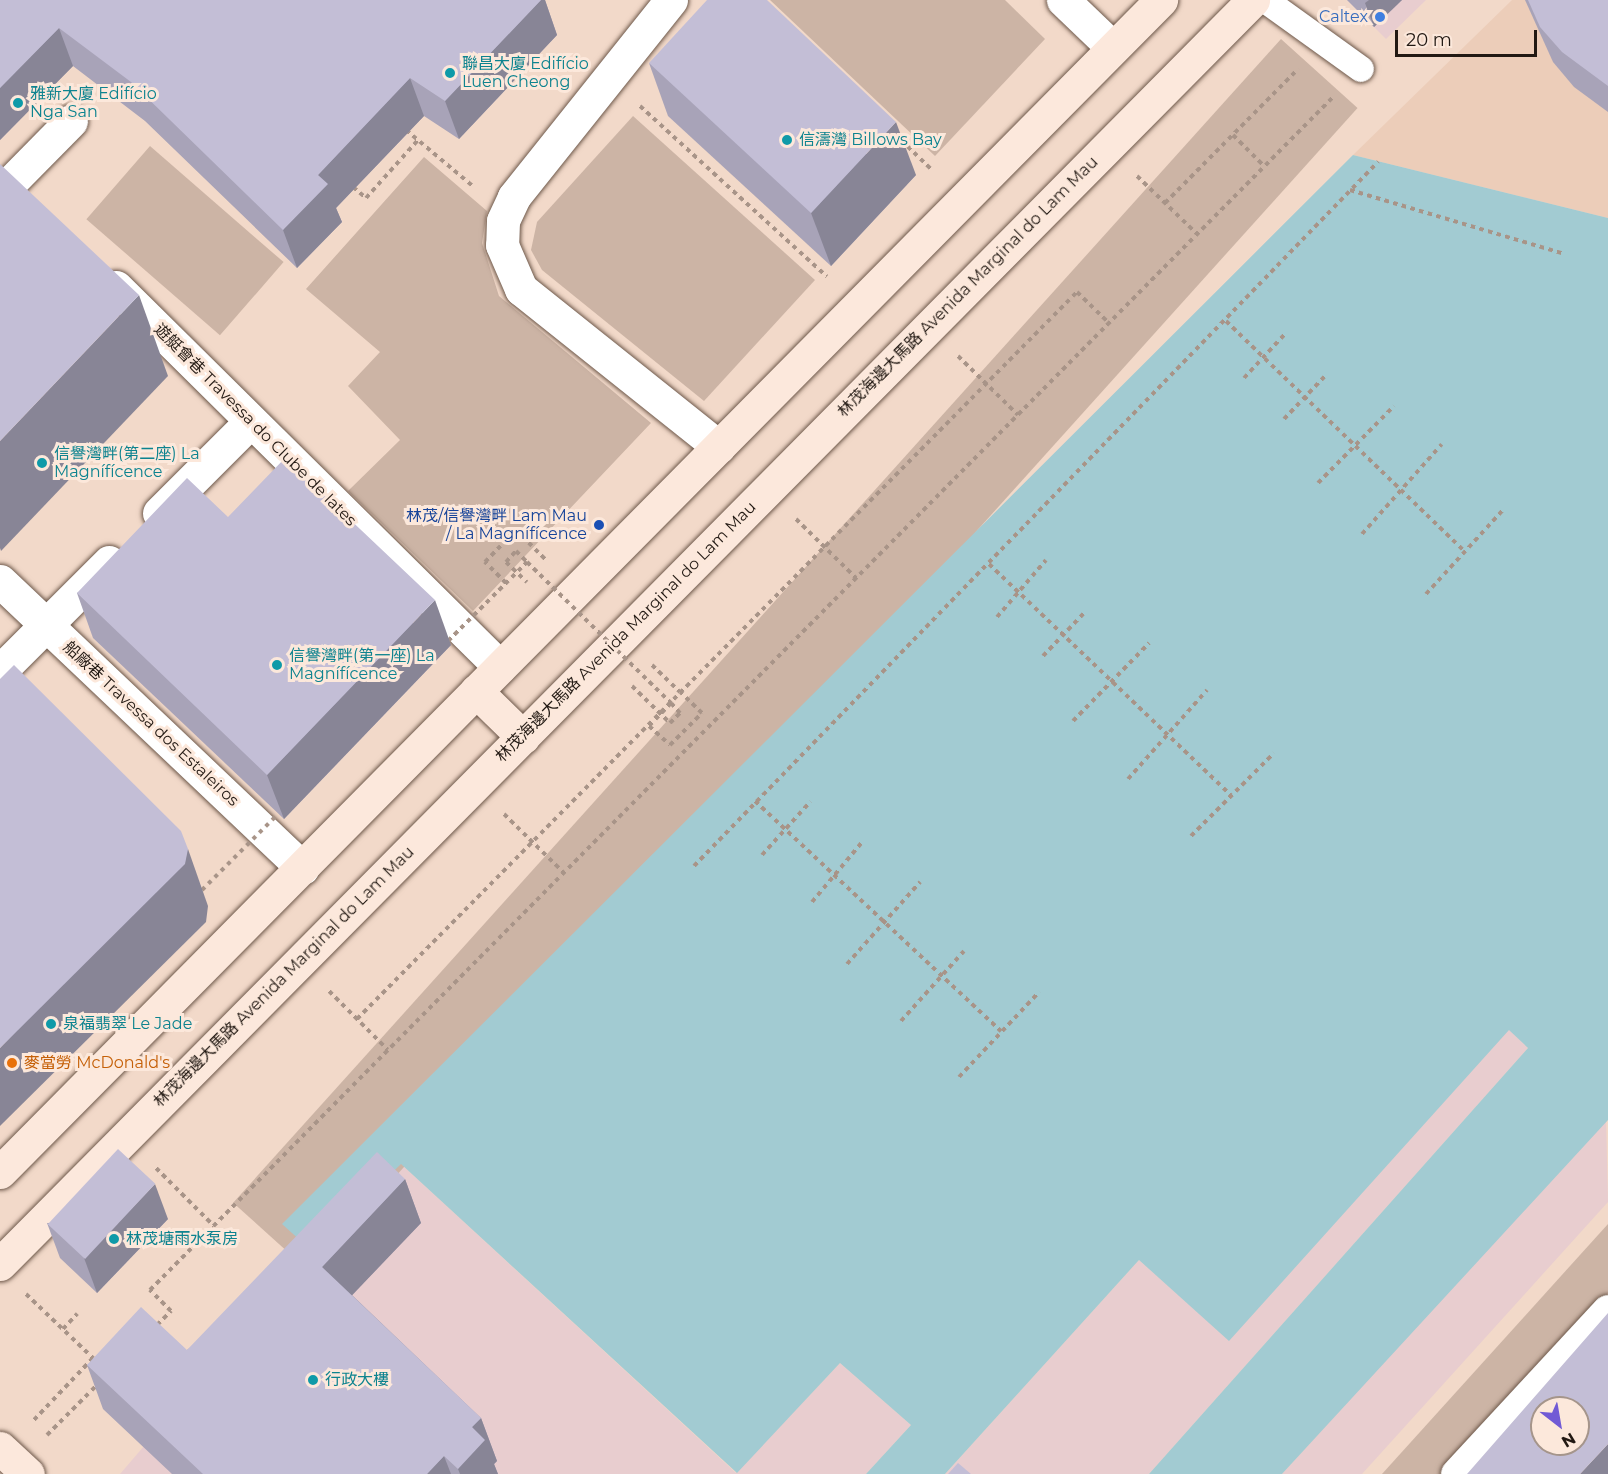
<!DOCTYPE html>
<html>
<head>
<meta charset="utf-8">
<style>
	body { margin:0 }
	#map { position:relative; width:1608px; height:1474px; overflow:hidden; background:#f2d9c9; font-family:Montserrat,"Noto Sans SC",sans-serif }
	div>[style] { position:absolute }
	.built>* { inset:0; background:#eccdb9 }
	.industrial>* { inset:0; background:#e8cdcf }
	.green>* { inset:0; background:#ccb4a5; transform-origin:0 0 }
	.water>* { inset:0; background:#a2cbd2 }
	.path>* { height:4px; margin-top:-2px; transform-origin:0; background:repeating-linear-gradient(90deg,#a89488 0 4.5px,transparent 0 9px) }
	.roads { filter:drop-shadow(0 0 2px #6d584a) drop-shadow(0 0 2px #6d584a) }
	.lane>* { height:26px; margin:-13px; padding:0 13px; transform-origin:13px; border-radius:13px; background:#fff }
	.street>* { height:33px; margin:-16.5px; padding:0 16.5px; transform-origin:16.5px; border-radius:16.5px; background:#fff }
	.secondary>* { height:33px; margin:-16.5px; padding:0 16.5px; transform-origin:16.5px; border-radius:16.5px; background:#fce8dc }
	.path-bridge>* { height:4px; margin-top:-2px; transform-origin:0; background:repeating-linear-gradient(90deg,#a89488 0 4.5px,transparent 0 9px) }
	.wall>* { inset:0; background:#a8a3b8 }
	.shaded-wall>* { inset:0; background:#888596 }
	.building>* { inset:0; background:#c3bed6; transform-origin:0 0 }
	.dots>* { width:16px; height:16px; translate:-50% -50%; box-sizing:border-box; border:3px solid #fce8db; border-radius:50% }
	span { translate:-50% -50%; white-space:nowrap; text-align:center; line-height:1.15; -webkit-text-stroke:6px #fce8db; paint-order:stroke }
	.shop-label { font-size:16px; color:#366cbe }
	.right { translate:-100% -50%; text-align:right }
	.culture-label { font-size:16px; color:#0d838f }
	.left { translate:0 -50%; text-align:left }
	.street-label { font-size:16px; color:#221913 }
	.transit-label { font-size:16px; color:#164399 }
	.food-label { font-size:16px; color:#c56008 }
	.north { position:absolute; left:1530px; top:1396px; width:60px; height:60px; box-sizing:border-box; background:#fce8db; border:2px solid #a5958b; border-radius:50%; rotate:149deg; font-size:16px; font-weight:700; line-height:24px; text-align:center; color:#221913 }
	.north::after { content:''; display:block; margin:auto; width:21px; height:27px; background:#715ad5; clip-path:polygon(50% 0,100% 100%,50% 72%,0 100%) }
	.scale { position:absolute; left:1395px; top:30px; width:142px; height:27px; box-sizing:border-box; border:3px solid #221913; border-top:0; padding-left:8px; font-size:18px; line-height:21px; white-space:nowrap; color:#221913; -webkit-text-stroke:4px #fce8db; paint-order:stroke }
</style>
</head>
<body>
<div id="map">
	<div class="built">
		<div style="clip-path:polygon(1512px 0,1608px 0,1608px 218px,1353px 155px)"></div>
	</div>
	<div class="industrial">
		<div style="clip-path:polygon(1347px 0,1426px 0,1386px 39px)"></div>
		<div style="clip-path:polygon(1509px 1029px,1528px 1048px,1149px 1474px,945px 1474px,1139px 1260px,1229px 1340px)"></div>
		<div style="clip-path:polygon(1606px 1118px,1608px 1202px,1362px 1474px,1282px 1474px)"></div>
		<div style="clip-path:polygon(401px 1164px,736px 1473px,840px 1363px,911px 1425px,866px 1474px,120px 1474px,312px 1251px)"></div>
	</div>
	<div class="green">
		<div style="clip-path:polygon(770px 0,1005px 0,1045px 39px,935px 156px)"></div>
		<div style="left:1281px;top:39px;width:103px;height:1566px;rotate:42deg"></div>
		<div style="clip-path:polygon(633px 116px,815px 280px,704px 401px,542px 270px,531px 250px,537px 222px)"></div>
		<div style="left:150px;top:146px;width:177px;height:97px;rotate:41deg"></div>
		<div style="clip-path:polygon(424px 157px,487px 211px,482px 243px,499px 296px,651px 423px,473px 611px,348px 491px,400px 440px,348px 386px,380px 352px,306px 289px)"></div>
		<div style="clip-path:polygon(1608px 1224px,1608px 1293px,1443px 1474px,1382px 1474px)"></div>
	</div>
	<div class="water">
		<div style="clip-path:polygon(1353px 155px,1608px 218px,1608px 1120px,1282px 1474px,1149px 1474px,1528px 1048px,1509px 1030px,1229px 1341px,1139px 1260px,945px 1474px,866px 1474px,911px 1425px,840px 1363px,737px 1473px,401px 1164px,312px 1251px,282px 1224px)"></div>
	</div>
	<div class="path">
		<div style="left:640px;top:106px;width:253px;rotate:42.4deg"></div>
		<div style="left:406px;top:130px;width:89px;rotate:40deg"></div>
		<div style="left:1233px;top:135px;width:44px;rotate:45deg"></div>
		<div style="left:901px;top:140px;width:43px;rotate:44.1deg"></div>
		<div style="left:1137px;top:176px;width:83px;rotate:44deg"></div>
		<div style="left:353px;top:187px;width:17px;rotate:40deg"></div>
		<div style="left:366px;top:198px;width:78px;rotate:-48.1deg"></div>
		<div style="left:1350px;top:190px;width:221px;rotate:16.6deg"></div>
		<div style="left:1165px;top:203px;width:189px;rotate:-45.2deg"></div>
		<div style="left:1226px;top:321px;width:331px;rotate:44deg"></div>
		<div style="left:958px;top:356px;width:84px;rotate:44.5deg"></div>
		<div style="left:1244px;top:378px;width:59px;rotate:-47.1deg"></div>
		<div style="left:1284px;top:419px;width:59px;rotate:-46.4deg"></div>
		<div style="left:1318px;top:483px;width:108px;rotate:-45.4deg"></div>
		<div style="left:796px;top:519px;width:84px;rotate:44.5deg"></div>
		<div style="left:1362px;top:534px;width:120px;rotate:-48.4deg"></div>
		<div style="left:506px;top:562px;width:29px;rotate:44deg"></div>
		<div style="left:506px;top:562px;width:15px;rotate:-48deg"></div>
		<div style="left:516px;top:551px;width:16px;rotate:45deg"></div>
		<div style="left:989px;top:564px;width:335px;rotate:43.7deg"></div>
		<div style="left:506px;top:583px;width:30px;rotate:-135deg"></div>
		<div style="left:485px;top:562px;width:45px;rotate:-45.9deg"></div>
		<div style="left:516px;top:530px;width:44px;rotate:45deg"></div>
		<div style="left:1426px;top:594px;width:115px;rotate:-47.5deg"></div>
		<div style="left:997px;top:617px;width:75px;rotate:-49.3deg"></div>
		<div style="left:1043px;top:656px;width:59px;rotate:-46.4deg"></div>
		<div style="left:652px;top:665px;width:39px;rotate:44deg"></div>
		<div style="left:632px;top:686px;width:53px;rotate:44.2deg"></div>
		<div style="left:1073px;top:721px;width:109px;rotate:-45.7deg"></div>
		<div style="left:670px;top:723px;width:14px;rotate:-45deg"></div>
		<div style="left:680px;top:713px;width:13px;rotate:-132deg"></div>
		<div style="left:1128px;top:779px;width:119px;rotate:-48.4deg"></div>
		<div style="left:755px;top:801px;width:337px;rotate:43.1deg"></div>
		<div style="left:504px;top:814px;width:83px;rotate:44.5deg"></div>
		<div style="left:1191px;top:836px;width:117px;rotate:-45deg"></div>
		<div style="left:762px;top:855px;width:72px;rotate:-47.8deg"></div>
		<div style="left:694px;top:866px;width:982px;rotate:-45.83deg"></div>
		<div style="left:812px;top:902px;width:80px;rotate:-50.1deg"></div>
		<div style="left:847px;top:964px;width:110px;rotate:-48.3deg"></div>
		<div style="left:329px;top:991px;width:83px;rotate:45deg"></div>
		<div style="left:357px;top:1019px;width:1023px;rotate:-45.28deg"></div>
		<div style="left:1077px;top:292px;width:45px;rotate:44.1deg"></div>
		<div style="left:901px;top:1021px;width:94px;rotate:-48deg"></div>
		<div style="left:959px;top:1077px;width:117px;rotate:-46.7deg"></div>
		<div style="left:156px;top:1168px;width:82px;rotate:45deg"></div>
		<div style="left:26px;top:1294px;width:93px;rotate:43.7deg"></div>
		<div style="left:93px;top:1358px;width:88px;rotate:133.6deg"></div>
		<div style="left:157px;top:1325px;width:20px;rotate:-45deg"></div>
		<div style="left:171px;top:1311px;width:30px;rotate:-135deg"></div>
		<div style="left:150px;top:1290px;width:1680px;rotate:-45.24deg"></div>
		<div style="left:63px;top:1329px;width:21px;rotate:-47deg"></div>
		<div style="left:47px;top:1435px;width:74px;rotate:-45deg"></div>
	</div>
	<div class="roads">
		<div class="lane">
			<div style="left:1265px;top:0;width:118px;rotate:35.7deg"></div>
		</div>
		<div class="street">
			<div style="left:671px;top:0;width:252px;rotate:128.6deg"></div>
			<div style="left:514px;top:197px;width:26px;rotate:115deg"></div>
			<div style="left:503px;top:221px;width:24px;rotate:92deg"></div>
			<div style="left:502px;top:245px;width:48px;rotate:66.6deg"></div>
			<div style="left:521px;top:289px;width:253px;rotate:38.6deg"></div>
			<div style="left:1063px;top:0;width:69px;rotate:43.8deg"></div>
			<div style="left:0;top:193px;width:101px;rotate:-45.4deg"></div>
			<div style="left:116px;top:287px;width:540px;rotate:44.7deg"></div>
			<div style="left:159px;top:513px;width:130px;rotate:-45deg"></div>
			<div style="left:0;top:581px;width:417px;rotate:43.5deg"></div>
			<div style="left:0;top:671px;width:154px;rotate:-45deg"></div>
			<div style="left:1457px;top:1474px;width:222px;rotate:-47.2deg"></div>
		</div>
		<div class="secondary">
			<div style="left:476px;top:691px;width:66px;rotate:44.4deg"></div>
			<div style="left:0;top:1172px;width:1650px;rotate:-45.27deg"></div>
			<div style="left:0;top:1264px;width:1780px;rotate:-45.25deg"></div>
			<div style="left:0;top:1448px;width:38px;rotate:43deg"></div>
		</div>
	</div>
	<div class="path-bridge">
		<div style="left:448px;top:641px;width:112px;rotate:-45deg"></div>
		<div style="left:527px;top:562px;width:202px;rotate:44.4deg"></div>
		<div style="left:671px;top:703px;width:32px;rotate:134deg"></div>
		<div style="left:649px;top:726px;width:28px;rotate:42deg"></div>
		<div style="left:670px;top:745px;width:45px;rotate:-45deg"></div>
		<div style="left:702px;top:713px;width:30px;rotate:-136deg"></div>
		<div style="left:202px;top:890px;width:107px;rotate:-45deg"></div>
	</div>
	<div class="wall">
		<div style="clip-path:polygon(0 0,545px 0,557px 35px,459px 139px,424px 116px,336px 208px,342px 222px,297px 268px,145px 121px,73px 66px,0 140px)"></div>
		<div style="clip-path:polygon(1347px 0,1402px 0,1374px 27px)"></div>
		<div style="clip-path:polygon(1525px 0,1608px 0,1608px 112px,1574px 87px,1553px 62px)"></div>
		<div style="clip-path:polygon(649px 63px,916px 175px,831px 266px,668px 116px)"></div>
		<div style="clip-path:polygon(228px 517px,451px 645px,284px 819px,93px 638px,77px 593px)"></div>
		<div style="clip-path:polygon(405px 1179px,421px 1223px,352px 1295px,481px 1418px,497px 1461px,494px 1464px,498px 1474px,172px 1474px,103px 1409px,87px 1365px,187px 1350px)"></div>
		<div style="clip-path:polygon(168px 1219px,97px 1293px,60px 1258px,47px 1223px)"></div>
	</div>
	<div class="shaded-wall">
		<div style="clip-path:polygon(541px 0,545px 0,557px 35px,459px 139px,445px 101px)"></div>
		<div style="clip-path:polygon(1369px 0,1402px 0,1374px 27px,1365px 3px)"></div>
		<div style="clip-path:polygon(59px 28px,73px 66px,0 140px,0 88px)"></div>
		<div style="clip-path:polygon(410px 78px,424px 116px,336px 208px,342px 222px,297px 268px,283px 230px,318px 175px)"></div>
		<div style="clip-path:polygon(896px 122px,916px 175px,831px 266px,811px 213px)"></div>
		<div style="clip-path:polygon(139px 295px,168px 376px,1px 551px,0 548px,0 441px)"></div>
		<div style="clip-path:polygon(435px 600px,451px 645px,284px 819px,267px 775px)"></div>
		<div style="clip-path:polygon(188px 849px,208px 906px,206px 922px,0 1126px,0 1048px)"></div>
		<div style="clip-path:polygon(405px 1179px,421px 1223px,338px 1310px,322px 1267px)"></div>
		<div style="clip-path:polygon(155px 1184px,168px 1219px,97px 1293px,84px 1258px)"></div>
		<div style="clip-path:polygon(481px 1418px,497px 1461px,494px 1464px,498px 1474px,460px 1474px,458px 1469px,472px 1427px)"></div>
		<div style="clip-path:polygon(1608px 1444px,1608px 1474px,1580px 1474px)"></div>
		<div style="clip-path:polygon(444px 1456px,451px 1474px,427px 1474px)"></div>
	</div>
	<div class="building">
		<div style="clip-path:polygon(0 0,541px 0,445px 101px,410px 78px,318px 175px,328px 184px,283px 230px,131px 82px,59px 28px,0 88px)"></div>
		<div style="clip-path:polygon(707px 0,767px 0,896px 122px,811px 213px,649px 63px)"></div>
		<div style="clip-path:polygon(1528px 0,1608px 0,1608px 86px,1562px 52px,1540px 27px)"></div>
		<div style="clip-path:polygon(0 164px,139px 295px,0 441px)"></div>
		<div style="clip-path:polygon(285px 458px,435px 600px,267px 775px,77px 593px,187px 478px,228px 517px)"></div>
		<div style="clip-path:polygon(14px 665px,181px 831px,188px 849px,185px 864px,0 1048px,0 679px)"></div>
		<div style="left:118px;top:1149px;width:51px;height:103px;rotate:43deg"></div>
		<div style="clip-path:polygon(377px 1152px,405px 1179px,322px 1267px,481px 1418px,472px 1427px,485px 1440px,458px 1469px,444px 1456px,427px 1474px,203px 1474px,87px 1365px,141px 1307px,187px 1350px)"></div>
		<div style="clip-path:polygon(evenodd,1608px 1313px,1608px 1444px,1580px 1474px,1467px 1474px,1608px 1313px,1542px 1408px,1578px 1408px,1578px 1444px,1542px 1444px,1542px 1408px)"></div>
		<div style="clip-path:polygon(958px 1463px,971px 1474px,948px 1474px)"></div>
	</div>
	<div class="dots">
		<div style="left:1380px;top:17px;background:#3f7fe0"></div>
		<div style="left:450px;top:73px;background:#0f9aa8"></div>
		<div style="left:18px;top:103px;background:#0f9aa8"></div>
		<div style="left:787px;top:140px;background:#0f9aa8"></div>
		<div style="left:42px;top:463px;background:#0f9aa8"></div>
		<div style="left:599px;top:525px;background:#1a4fb4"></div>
		<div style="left:277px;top:665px;background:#0f9aa8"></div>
		<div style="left:51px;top:1024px;background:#0f9aa8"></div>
		<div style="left:12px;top:1063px;background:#e8710a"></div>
		<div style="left:114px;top:1239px;background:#0f9aa8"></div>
		<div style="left:313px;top:1380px;background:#0f9aa8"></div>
	</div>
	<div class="shop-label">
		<span class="right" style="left:1368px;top:17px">Caltex</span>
	</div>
	<div class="culture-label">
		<span class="left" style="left:462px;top:73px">聯昌大廈 Edifício<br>Luen Cheong</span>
		<span class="left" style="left:30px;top:103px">雅新大廈 Edifício<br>Nga San</span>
		<span class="left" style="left:799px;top:140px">信濤灣 Billows Bay</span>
		<span class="left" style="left:54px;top:463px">信譽灣畔(第二座) La<br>Magnífícence</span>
		<span class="left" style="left:289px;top:665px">信譽灣畔(第一座) La<br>Magnífícence</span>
		<span class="left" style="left:63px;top:1024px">泉福翡翠 Le Jade</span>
		<span class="left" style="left:126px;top:1239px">林茂塘雨水泵房</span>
		<span class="left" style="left:325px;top:1380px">行政大樓</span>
	</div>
	<div class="street-label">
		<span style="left:968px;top:287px;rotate:-45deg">林茂海邊大馬路 Avenida Marginal do Lam Mau</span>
		<span style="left:255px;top:425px;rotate:45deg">遊艇會巷 Travessa do Clube de Iates</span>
		<span style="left:626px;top:632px;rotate:-45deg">林茂海邊大馬路 Avenida Marginal do Lam Mau</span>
		<span style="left:151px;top:724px;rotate:43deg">船廠巷 Travessa dos Estaleiros</span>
		<span style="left:284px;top:977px;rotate:-45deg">林茂海邊大馬路 Avenida Marginal do Lam Mau</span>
	</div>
	<div class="transit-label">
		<span class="right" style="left:587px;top:525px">林茂/信譽灣畔 Lam Mau<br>/ La Magnífícence</span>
	</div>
	<div class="food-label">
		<span class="left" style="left:24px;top:1063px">麥當勞 McDonald's</span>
	</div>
	<div class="north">N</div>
	<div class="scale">20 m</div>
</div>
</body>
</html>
